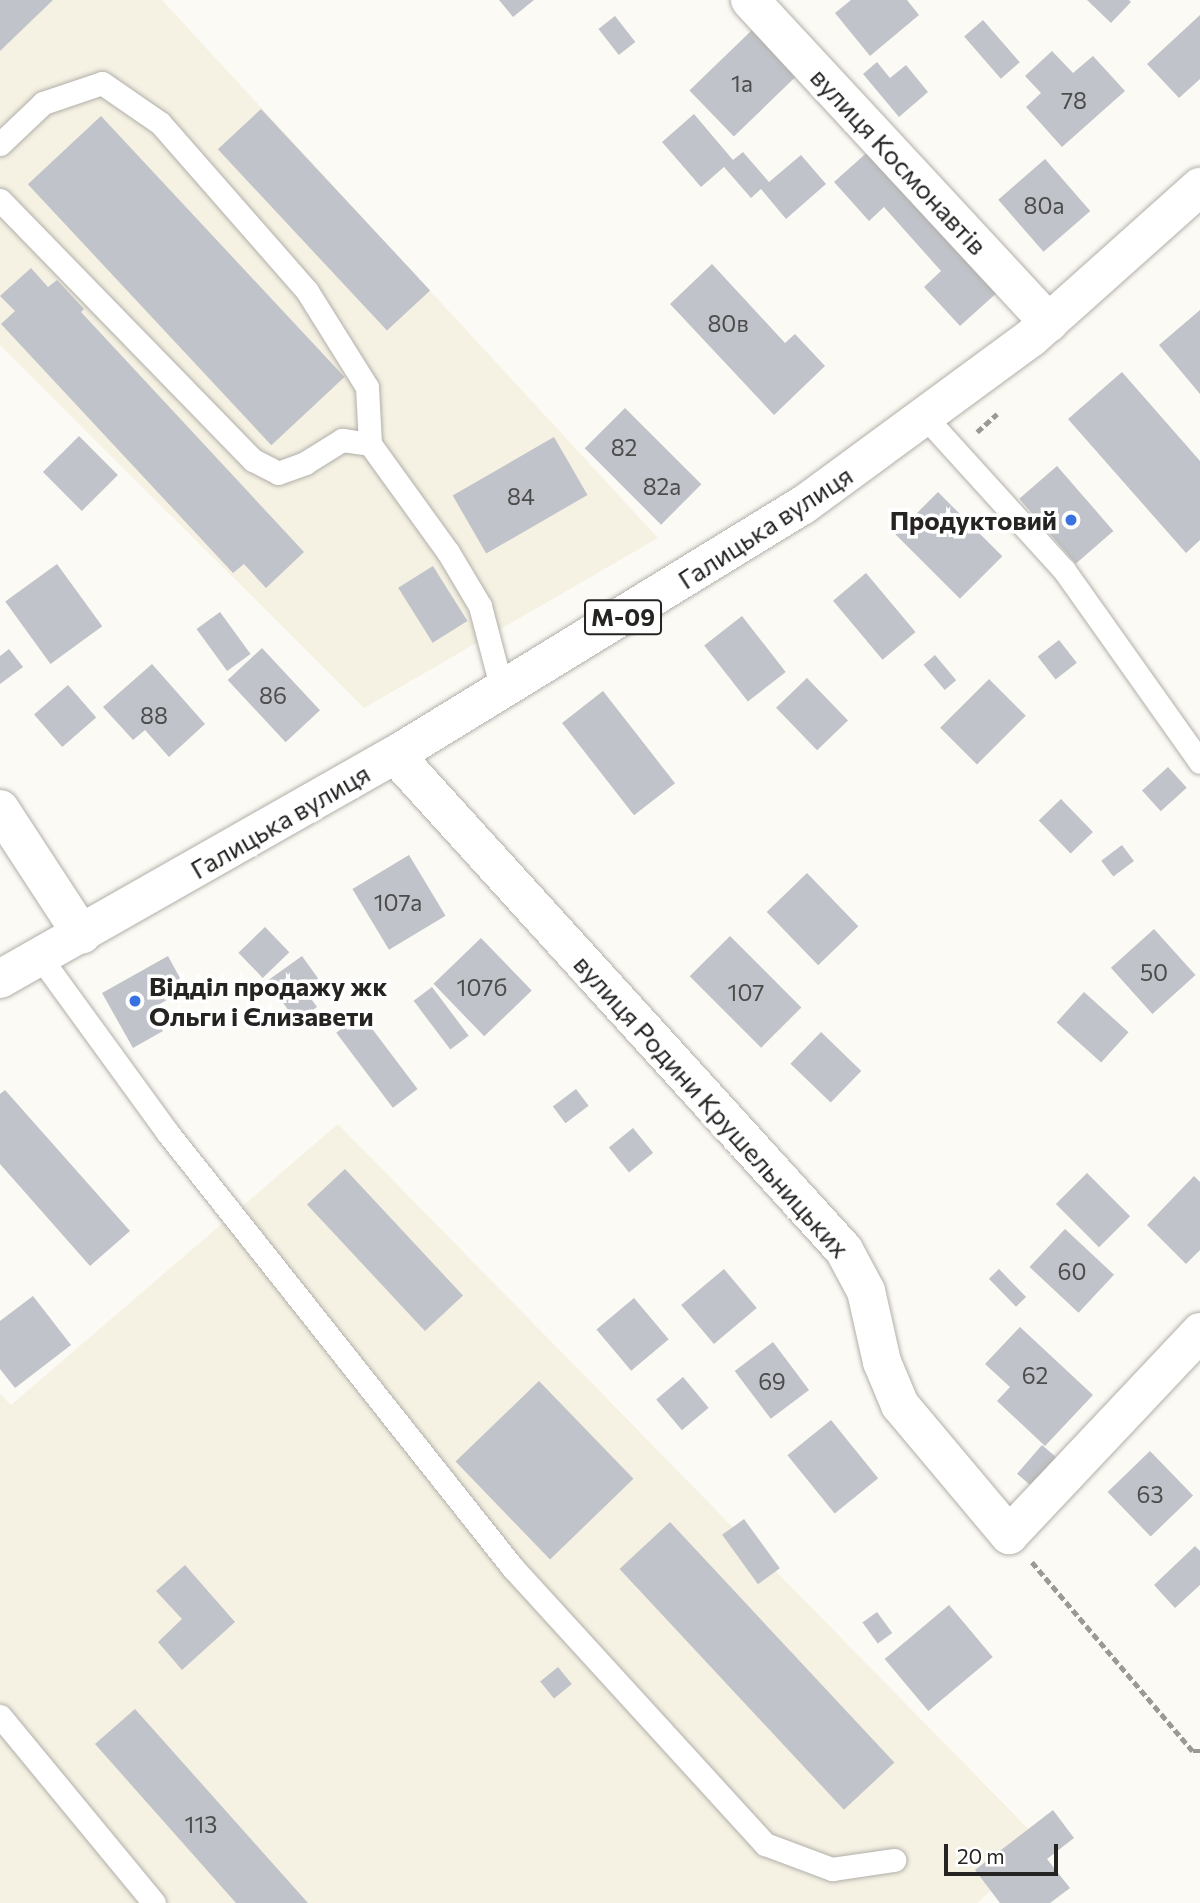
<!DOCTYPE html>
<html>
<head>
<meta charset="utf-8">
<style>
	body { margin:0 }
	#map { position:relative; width:1200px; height:1903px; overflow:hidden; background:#fcfaf4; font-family:Commissioner,sans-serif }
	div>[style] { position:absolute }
	.built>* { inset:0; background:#f5f1e3 }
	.building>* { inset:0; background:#c0c3c9; transform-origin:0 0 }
	.path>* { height:4.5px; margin-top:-2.25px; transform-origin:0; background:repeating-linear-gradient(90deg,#9b9995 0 7px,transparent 0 10.5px) }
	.roads { filter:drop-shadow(0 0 2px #b1afa9) drop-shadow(0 0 2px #b1afa9) }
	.service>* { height:23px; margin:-11.5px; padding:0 11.5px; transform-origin:11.5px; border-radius:11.5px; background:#fff }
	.minor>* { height:38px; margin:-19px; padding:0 19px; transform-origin:19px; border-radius:19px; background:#fff }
	.primary>* { height:38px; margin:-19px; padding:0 19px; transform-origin:19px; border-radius:19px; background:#fff }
	.dots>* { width:19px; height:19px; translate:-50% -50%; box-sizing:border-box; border:4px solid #fff; border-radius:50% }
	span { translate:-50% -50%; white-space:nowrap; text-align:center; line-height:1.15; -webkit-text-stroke:7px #fff; paint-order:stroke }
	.number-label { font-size:23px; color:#4c4c4c }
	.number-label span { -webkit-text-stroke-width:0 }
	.shield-label span { padding:2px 5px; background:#fff; border:2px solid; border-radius:5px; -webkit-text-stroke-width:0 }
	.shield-label { font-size:24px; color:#252422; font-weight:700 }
	.street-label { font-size:26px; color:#252422 }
	.poi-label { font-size:26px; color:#252422; font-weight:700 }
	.right { translate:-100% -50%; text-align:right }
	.left { translate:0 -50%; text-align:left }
	.scale { position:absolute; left:944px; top:1844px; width:114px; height:32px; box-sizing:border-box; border:4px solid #252422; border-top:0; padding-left:9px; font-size:21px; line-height:24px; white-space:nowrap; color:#252422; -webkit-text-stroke:5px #fff; paint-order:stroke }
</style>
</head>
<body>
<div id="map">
	<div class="built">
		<div style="clip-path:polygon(0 0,162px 0,658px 538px,364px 708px,0 345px)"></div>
		<div style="clip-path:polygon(338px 1124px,1044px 1845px,977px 1903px,0 1903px,0 1394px,11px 1405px)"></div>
	</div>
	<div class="building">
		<div style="clip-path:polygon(0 0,53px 0,0 51px)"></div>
		<div style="clip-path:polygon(499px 0,534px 0,513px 17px)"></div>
		<div style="clip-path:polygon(851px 0,907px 0,919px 15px,870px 56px,835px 13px)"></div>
		<div style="clip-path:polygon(1087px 0,1129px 0,1131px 2px,1111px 23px)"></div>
		<div style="clip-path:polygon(1200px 15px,1200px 79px,1179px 98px,1147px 64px)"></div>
		<div style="left:615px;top:16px;width:33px;height:21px;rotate:52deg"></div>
		<div style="left:983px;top:20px;width:56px;height:25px;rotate:49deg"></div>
		<div style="left:752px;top:30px;width:64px;height:87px;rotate:46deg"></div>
		<div style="clip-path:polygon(1052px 51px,1073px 73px,1093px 56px,1125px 91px,1062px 147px,1026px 107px,1041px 93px,1025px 76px)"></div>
		<div style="clip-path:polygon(877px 62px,890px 78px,906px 65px,928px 92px,899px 117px,863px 74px)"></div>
		<div style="left:261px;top:109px;width:248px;height:59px;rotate:47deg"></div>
		<div style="clip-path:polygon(694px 114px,733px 160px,743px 152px,769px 182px,801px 155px,826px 184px,786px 219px,761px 189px,751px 198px,724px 167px,701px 187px,662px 142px)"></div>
		<div style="left:101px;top:116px;width:357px;height:100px;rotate:47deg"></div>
		<div style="clip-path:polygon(872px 148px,1000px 290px,960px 326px,924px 287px,941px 271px,884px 207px,869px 221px,834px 182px)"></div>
		<div style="left:1045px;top:159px;width:69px;height:62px;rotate:49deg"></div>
		<div style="clip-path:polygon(712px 264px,785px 343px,795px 334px,825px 366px,774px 415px,670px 304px)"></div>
		<div style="clip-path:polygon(31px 268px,48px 287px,57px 280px,84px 309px,81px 312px,304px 552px,266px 588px,244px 564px,233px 573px,1px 324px,15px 311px,0 296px)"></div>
		<div style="clip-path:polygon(1200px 310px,1200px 394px,1159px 345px)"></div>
		<div style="clip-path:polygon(1122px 372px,1200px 461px,1200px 540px,1186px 553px,1068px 419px)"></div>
		<div style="left:625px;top:408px;width:108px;height:57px;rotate:45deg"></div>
		<div style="left:79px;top:436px;width:55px;height:51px;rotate:45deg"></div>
		<div style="left:554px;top:437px;width:67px;height:117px;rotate:60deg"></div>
		<div style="left:1057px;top:466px;width:86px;height:50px;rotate:49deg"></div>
		<div style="left:938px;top:492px;width:91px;height:60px;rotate:45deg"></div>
		<div style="left:57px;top:564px;width:77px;height:64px;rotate:54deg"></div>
		<div style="left:433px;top:566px;width:65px;height:41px;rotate:58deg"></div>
		<div style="left:866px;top:573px;width:77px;height:43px;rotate:50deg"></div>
		<div style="left:220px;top:612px;width:52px;height:29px;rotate:54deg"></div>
		<div style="left:742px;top:616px;width:71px;height:48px;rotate:52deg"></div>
		<div style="left:1059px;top:640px;width:29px;height:27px;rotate:52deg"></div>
		<div style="left:262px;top:648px;width:85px;height:47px;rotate:47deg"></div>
		<div style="clip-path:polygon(9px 649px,23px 667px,0 684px,0 656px)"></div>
		<div style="left:935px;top:655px;width:33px;height:15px;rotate:50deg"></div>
		<div style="clip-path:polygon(152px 664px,205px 724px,169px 757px,145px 730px,133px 740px,103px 707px)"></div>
		<div style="left:807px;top:678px;width:59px;height:43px;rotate:46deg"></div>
		<div style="left:989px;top:679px;width:52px;height:69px;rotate:45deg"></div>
		<div style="left:68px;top:685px;width:43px;height:45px;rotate:49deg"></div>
		<div style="left:603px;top:691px;width:117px;height:52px;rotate:52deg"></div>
		<div style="left:1168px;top:767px;width:28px;height:35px;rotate:48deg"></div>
		<div style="left:1061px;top:799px;width:46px;height:31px;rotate:46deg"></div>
		<div style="left:1122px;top:845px;width:20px;height:26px;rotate:53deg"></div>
		<div style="left:409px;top:855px;width:71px;height:66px;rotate:59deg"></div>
		<div style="left:807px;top:873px;width:74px;height:56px;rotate:46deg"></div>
		<div style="left:265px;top:927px;width:35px;height:37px;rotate:46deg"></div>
		<div style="left:1154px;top:929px;width:62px;height:58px;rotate:48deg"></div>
		<div style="left:730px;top:936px;width:101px;height:57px;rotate:45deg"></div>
		<div style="left:481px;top:938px;width:73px;height:66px;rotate:46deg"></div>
		<div style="clip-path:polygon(168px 956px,186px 989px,151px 1009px,163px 1031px,133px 1048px,102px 993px)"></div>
		<div style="clip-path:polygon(302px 956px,320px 981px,306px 992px,317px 1007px,297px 1022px,267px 981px)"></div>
		<div style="left:432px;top:987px;width:61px;height:23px;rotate:53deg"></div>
		<div style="left:1084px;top:992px;width:60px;height:41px;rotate:42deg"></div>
		<div style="left:361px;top:1014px;width:94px;height:31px;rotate:53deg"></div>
		<div style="left:821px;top:1032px;width:56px;height:44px;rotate:44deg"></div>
		<div style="left:576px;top:1089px;width:21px;height:29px;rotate:53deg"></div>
		<div style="clip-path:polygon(5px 1090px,130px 1231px,90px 1266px,0 1164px,0 1094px)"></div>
		<div style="left:633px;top:1128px;width:32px;height:31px;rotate:51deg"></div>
		<div style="left:345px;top:1169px;width:173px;height:52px;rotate:47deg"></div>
		<div style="left:1087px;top:1173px;width:61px;height:44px;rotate:45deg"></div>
		<div style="clip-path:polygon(1194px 1176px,1200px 1182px,1200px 1250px,1186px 1264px,1147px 1225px)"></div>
		<div style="left:1065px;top:1229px;width:67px;height:52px;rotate:43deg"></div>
		<div style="left:724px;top:1269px;width:51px;height:56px;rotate:50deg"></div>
		<div style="left:999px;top:1269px;width:39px;height:14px;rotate:46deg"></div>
		<div style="clip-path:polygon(33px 1296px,71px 1345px,15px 1388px,0 1369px,0 1321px)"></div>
		<div style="left:634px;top:1298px;width:54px;height:49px;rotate:50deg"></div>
		<div style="clip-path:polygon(1020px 1327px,1093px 1395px,1045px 1446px,997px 1401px,1010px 1387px,985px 1364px)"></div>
		<div style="left:773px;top:1342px;width:60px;height:48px;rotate:53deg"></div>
		<div style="left:683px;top:1377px;width:40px;height:35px;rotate:50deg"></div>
		<div style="left:539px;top:1381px;width:136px;height:116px;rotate:46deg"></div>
		<div style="left:831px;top:1420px;width:75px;height:56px;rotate:51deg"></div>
		<div style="left:1042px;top:1445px;width:23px;height:38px;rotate:41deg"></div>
		<div style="left:1150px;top:1451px;width:62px;height:59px;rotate:46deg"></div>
		<div style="left:744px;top:1519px;width:61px;height:27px;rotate:54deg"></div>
		<div style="left:670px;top:1522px;width:329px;height:69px;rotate:47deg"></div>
		<div style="clip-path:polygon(1195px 1546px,1200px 1551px,1200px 1585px,1175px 1608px,1154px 1585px)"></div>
		<div style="clip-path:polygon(185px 1565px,235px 1622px,182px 1670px,158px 1642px,182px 1619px,156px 1591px)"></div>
		<div style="left:949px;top:1605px;width:68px;height:84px;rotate:50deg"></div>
		<div style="left:877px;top:1612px;width:26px;height:18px;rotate:54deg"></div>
		<div style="left:558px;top:1667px;width:22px;height:23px;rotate:51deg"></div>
		<div style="clip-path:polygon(135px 1709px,308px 1903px,236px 1903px,95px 1744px)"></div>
		<div style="clip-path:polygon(1053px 1810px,1074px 1838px,1047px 1859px,1070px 1888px,1050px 1903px,1000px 1903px,975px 1870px)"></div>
	</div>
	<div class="path">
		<div style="left:977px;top:432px;width:27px;rotate:-42deg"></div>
		<div style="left:1032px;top:1562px;width:248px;rotate:49.6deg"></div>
		<div style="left:1193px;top:1751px;width:7px"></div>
	</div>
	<div class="roads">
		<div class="service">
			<div style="left:0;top:144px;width:59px;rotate:-43.6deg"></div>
			<div style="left:43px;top:103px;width:62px;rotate:-18.7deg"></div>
			<div style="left:102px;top:83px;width:70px;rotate:34.6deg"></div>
			<div style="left:160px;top:123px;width:223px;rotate:48.8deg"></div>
			<div style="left:307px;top:291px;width:113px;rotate:58deg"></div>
			<div style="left:367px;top:387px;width:57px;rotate:87deg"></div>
			<div style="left:370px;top:444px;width:133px;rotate:54.2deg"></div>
			<div style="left:448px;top:552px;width:63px;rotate:59.3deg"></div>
			<div style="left:480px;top:606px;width:87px;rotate:75.3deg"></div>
			<div style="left:0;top:200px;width:363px;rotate:45.8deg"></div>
			<div style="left:253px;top:460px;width:28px;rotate:27deg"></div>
			<div style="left:278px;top:473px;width:29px;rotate:-20deg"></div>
			<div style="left:305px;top:463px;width:44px;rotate:-31.9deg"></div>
			<div style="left:342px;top:440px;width:28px;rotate:8deg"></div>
			<div style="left:926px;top:418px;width:205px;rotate:47.8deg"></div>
			<div style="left:1064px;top:570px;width:235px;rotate:54.7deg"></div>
			<div style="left:40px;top:957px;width:216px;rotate:54deg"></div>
			<div style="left:167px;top:1132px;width:557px;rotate:51.57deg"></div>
			<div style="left:513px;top:1568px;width:374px;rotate:47.6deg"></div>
			<div style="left:765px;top:1844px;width:72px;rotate:20.5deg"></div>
			<div style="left:832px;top:1869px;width:63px;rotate:-8.3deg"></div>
			<div style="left:0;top:1716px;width:242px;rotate:50.5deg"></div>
		</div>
		<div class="minor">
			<div style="left:750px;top:0;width:440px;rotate:47.2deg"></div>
			<div style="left:395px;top:755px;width:668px;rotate:47.79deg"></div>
			<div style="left:844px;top:1250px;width:47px;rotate:61.8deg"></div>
			<div style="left:866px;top:1291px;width:73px;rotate:77.3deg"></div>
			<div style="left:882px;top:1362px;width:47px;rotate:67.3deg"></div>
			<div style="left:900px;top:1405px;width:170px;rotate:50deg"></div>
			<div style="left:1009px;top:1535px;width:279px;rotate:-46.7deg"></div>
			<div style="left:0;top:809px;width:150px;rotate:56.9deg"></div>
		</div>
		<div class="primary">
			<div style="left:0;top:979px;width:454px;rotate:-29.6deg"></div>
			<div style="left:395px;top:755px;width:477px;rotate:-31.5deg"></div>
			<div style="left:802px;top:506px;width:284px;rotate:-36.3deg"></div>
			<div style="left:1031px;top:338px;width:227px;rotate:-41.8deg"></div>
		</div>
	</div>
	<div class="dots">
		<div style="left:1071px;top:520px;background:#3872e1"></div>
		<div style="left:135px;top:1001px;background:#3872e1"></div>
	</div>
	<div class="number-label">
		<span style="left:742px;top:83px">1а</span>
		<span style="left:1074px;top:100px">78</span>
		<span style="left:1044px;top:205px">80а</span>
		<span style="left:728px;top:323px">80в</span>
		<span style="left:624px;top:447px">82</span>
		<span style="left:662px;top:486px">82а</span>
		<span style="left:521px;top:496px">84</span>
		<span style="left:273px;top:695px">86</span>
		<span style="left:154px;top:715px">88</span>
		<span style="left:398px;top:902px">107а</span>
		<span style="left:1154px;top:972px">50</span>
		<span style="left:482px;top:987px">107б</span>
		<span style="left:746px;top:992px">107</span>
		<span style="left:1072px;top:1271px">60</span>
		<span style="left:1035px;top:1375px">62</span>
		<span style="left:772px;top:1381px">69</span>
		<span style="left:1150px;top:1494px">63</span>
		<span style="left:201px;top:1824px">113</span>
	</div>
	<div class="shield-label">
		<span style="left:623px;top:617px">М-09</span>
	</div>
	<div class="street-label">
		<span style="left:899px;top:161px;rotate:47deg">вулиця Космонавтів</span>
		<span style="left:765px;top:527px;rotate:-33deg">Галицька вулиця</span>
		<span style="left:280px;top:821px;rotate:-30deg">Галицька вулиця</span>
		<span style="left:712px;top:1106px;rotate:48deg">вулиця Родини Крушельницьких</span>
	</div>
	<div class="poi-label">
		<span class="right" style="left:1057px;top:520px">Продуктовий</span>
		<span class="left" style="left:149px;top:1001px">Відділ продажу жк<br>Ольги і Єлизавети</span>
	</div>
	<div class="scale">20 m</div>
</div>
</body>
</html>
